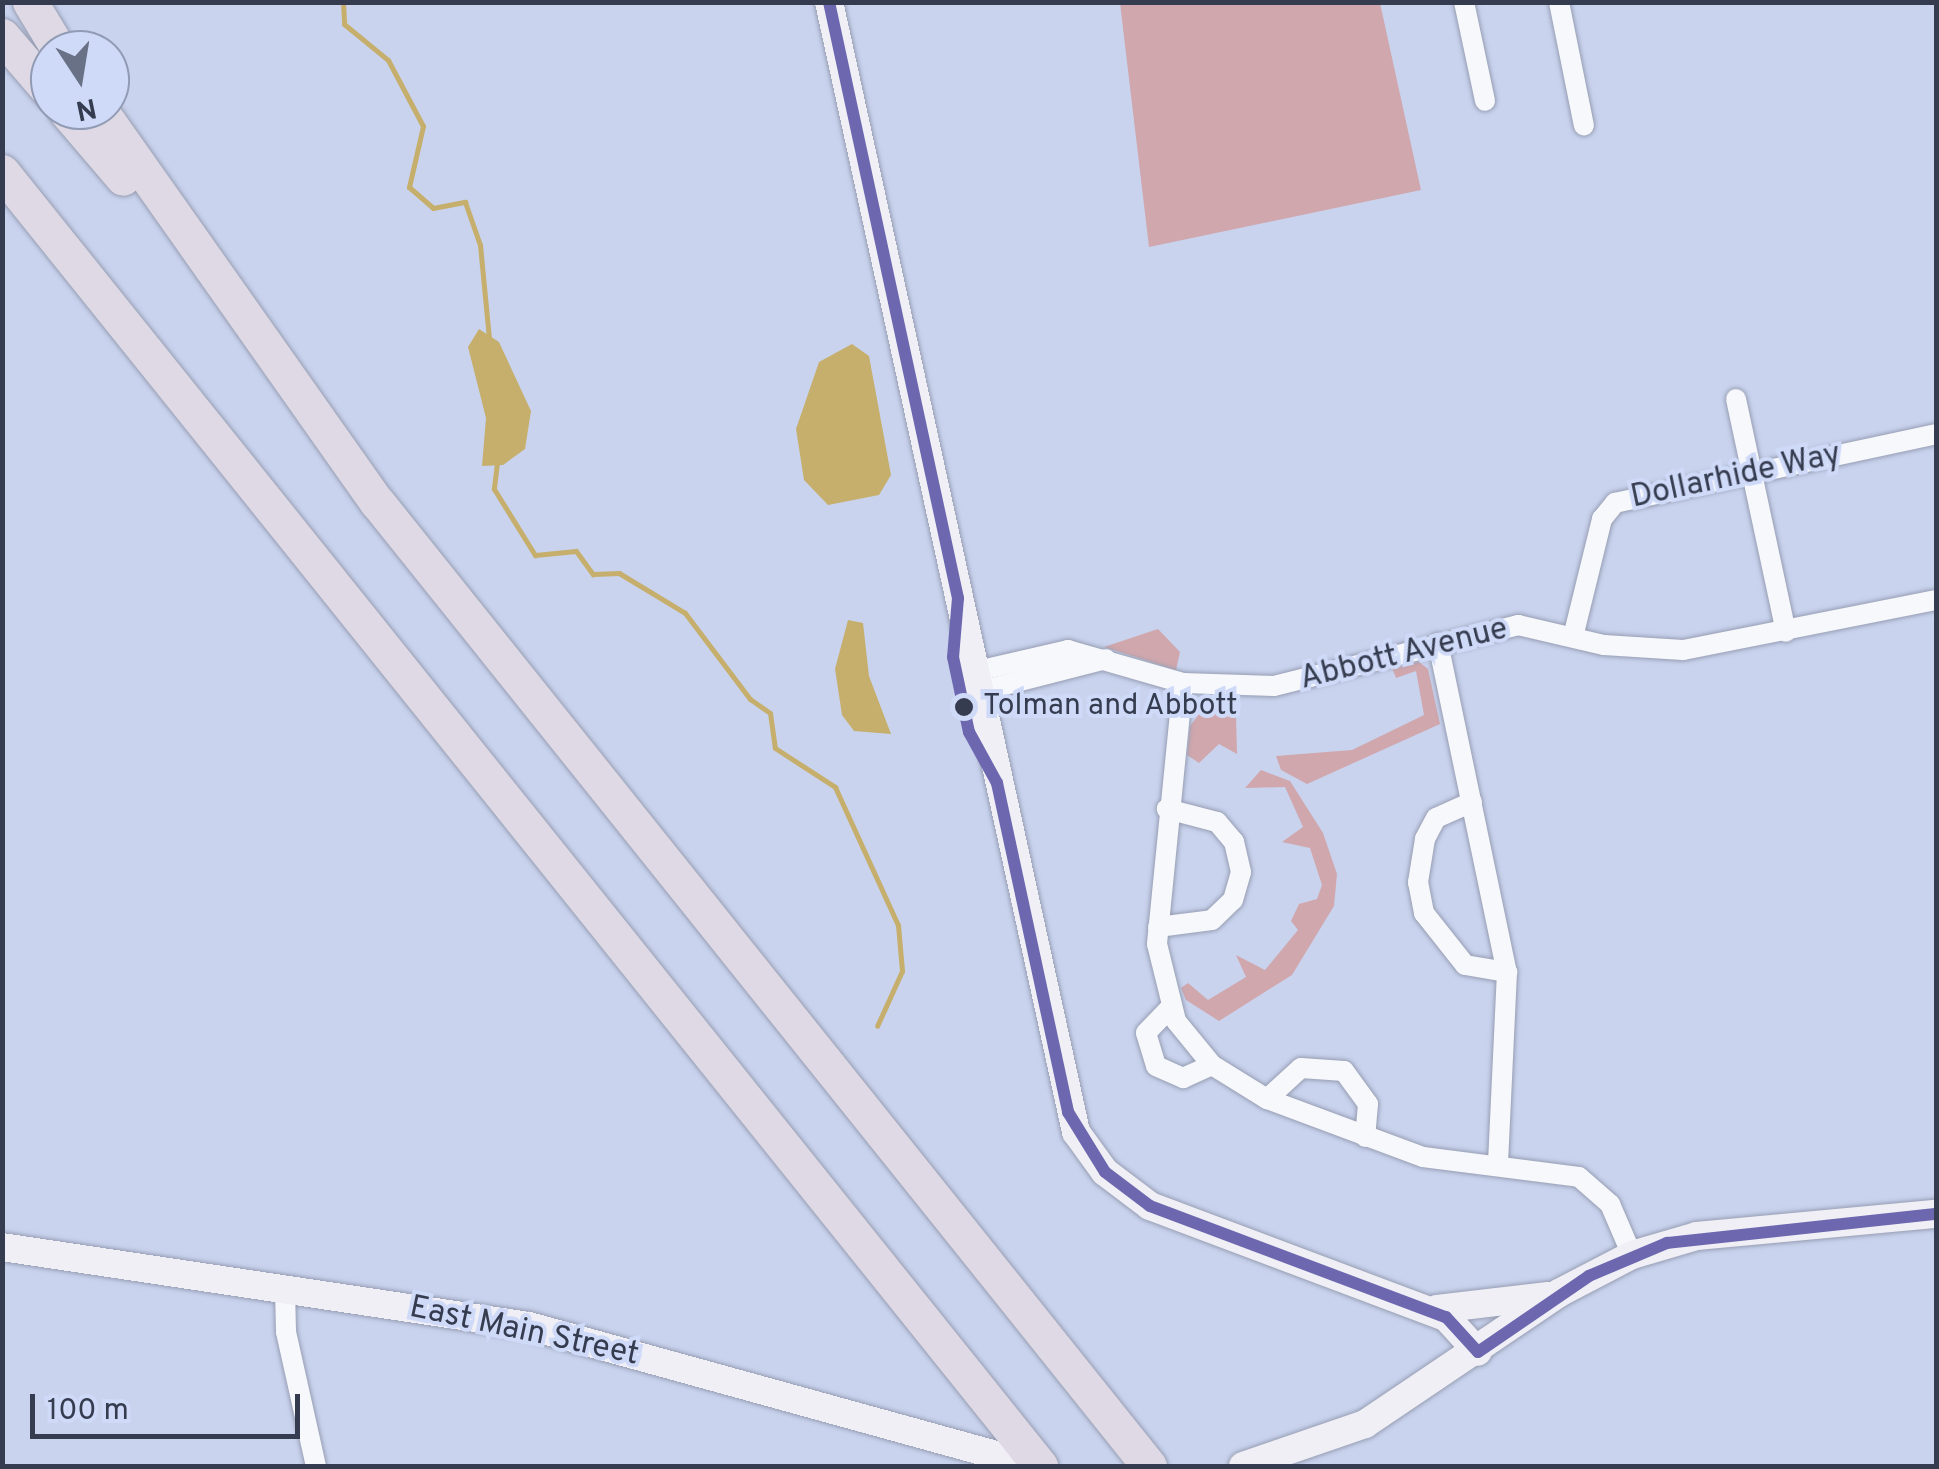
<!DOCTYPE html>
<html>
<head>
<meta charset="utf-8">
<style>
	body { margin:0 }
	#map { position:relative; width:1939px; height:1469px; overflow:hidden; background:#c9d3ee; font-family:Overpass,sans-serif }
	div>[style] { position:absolute }
	.green>* { inset:0; background:#d0a7ad }
	.water>* { inset:0; background:#c6af6c }
	.stream>* { height:5px; margin:-2.5px; padding:0 2.5px; transform-origin:2.5px; border-radius:2.5px; background:#c6af6c }
	.roads { filter:drop-shadow(0 0 2px #979eb3) drop-shadow(0 0 2px #979eb3) }
	.street>* { height:20px; margin:-10px; padding:0 10px; transform-origin:10px; border-radius:10px; background:#f7f8fc }
	.secondary>* { height:28px; margin:-14px; padding:0 14px; transform-origin:14px; border-radius:14px; background:#efeff5 }
	.highway>* { height:35px; margin:-17.5px; padding:0 17.5px; transform-origin:17.5px; border-radius:17.5px; background:#ded9e4 }
	.bus-1>* { height:12px; margin:-6px; padding:0 6px; transform-origin:6px; border-radius:6px; background:#6c67af }
	.dots>* { width:28px; height:28px; translate:-50% -50%; box-sizing:border-box; border:5px solid #cfdaf8; border-radius:50% }
	span { translate:-50% -50%; white-space:nowrap; text-align:center; line-height:1.15; -webkit-text-stroke:8px #cfdaf8; paint-order:stroke }
	.bus-label { font-size:30px; color:#353c4f }
	.left { translate:0 -50%; text-align:left }
	.street-label { font-size:32px; color:#353c4f }
	.frame { position:absolute; inset:0; border:5px solid #353c4f; pointer-events:none }
	.north { position:absolute; left:30px; top:30px; width:100px; height:100px; box-sizing:border-box; background:#cfdaf8; border:2px solid #919bb4; border-radius:50%; rotate:168deg; font-size:28px; font-weight:700; line-height:40px; text-align:center; color:#353c4f }
	.north::after { content:''; display:block; margin:auto; width:35px; height:45px; background:#697187; clip-path:polygon(50% 0,100% 100%,50% 72%,0 100%) }
	.scale { position:absolute; left:30px; top:1394px; width:270px; height:45px; box-sizing:border-box; border:5px solid #353c4f; border-top:0; padding-left:12px; font-size:30px; line-height:35px; white-space:nowrap; color:#353c4f; -webkit-text-stroke:8px #cfdaf8; paint-order:stroke }
</style>
</head>
<body>
<div id="map">
	<div class="green">
		<div style="clip-path:polygon(1120px 3px,1380px 3px,1421px 190px,1149px 247px)"></div>
		<div style="clip-path:polygon(1158px 629px,1180px 652px,1176px 670px,1104px 647px)"></div>
		<div style="clip-path:polygon(1419px 662px,1428px 669px,1440px 724px,1307px 784px,1281px 770px,1276px 756px,1352px 750px,1424px 715px,1416px 671px,1396px 678px,1392px 668px)"></div>
		<div style="clip-path:polygon(1203px 709px,1236px 715px,1237px 754px,1219px 744px,1199px 763px,1187px 755px,1190px 726px)"></div>
		<div style="clip-path:polygon(1261px 770px,1290px 781px,1323px 833px,1337px 874px,1334px 906px,1292px 975px,1219px 1021px,1186px 1000px,1181px 988px,1188px 983px,1208px 1000px,1246px 977px,1236px 955px,1265px 970px,1298px 930px,1291px 921px,1299px 904px,1317px 899px,1322px 885px,1310px 848px,1282px 842px,1303px 827px,1285px 787px,1245px 788px)"></div>
	</div>
	<div class="water">
		<div style="clip-path:polygon(479px 329px,499px 342px,531px 411px,525px 449px,503px 465px,482px 466px,486px 418px,468px 347px)"></div>
		<div style="clip-path:polygon(852px 344px,869px 356px,891px 475px,879px 495px,828px 505px,804px 480px,796px 429px,819px 362px)"></div>
		<div style="clip-path:polygon(848px 620px,863px 623px,869px 676px,891px 734px,854px 731px,842px 715px,835px 669px)"></div>
	</div>
	<div class="stream">
		<div style="left:343px;top:2px;width:22px;rotate:87deg"></div>
		<div style="left:344px;top:24px;width:57px;rotate:39.3deg"></div>
		<div style="left:388px;top:60px;width:75px;rotate:62.1deg"></div>
		<div style="left:423px;top:126px;width:63px;rotate:102.9deg"></div>
		<div style="left:409px;top:187px;width:32px;rotate:41deg"></div>
		<div style="left:433px;top:208px;width:33px;rotate:-11deg"></div>
		<div style="left:465px;top:202px;width:46px;rotate:70.8deg"></div>
		<div style="left:480px;top:245px;width:93px;rotate:84.5deg"></div>
		<div style="left:497px;top:463px;width:26px;rotate:97deg"></div>
		<div style="left:494px;top:489px;width:78px;rotate:58.2deg"></div>
		<div style="left:535px;top:555px;width:41px;rotate:-5.6deg"></div>
		<div style="left:576px;top:551px;width:29px;rotate:54deg"></div>
		<div style="left:593px;top:574px;width:26px;rotate:-2deg"></div>
		<div style="left:619px;top:573px;width:77px;rotate:31.2deg"></div>
		<div style="left:685px;top:613px;width:108px;rotate:52.9deg"></div>
		<div style="left:750px;top:699px;width:24px;rotate:35deg"></div>
		<div style="left:770px;top:713px;width:35px;rotate:82deg"></div>
		<div style="left:775px;top:748px;width:72px;rotate:33deg"></div>
		<div style="left:835px;top:787px;width:152px;rotate:65.5deg"></div>
		<div style="left:898px;top:925px;width:46px;rotate:85deg"></div>
		<div style="left:902px;top:971px;width:60px;rotate:114.4deg"></div>
	</div>
	<div class="roads">
		<div class="street">
			<div style="left:1464px;top:2px;width:101px;rotate:78deg"></div>
			<div style="left:1559px;top:2px;width:126px;rotate:78.6deg"></div>
			<div style="left:1736px;top:399px;width:238px;rotate:77.9deg"></div>
			<div style="left:1573px;top:637px;width:122px;rotate:-76.2deg"></div>
			<div style="left:1602px;top:519px;width:21px;rotate:-51deg"></div>
			<div style="left:1615px;top:503px;width:328px;rotate:-12.1deg"></div>
			<div style="left:1438px;top:643px;width:336px;rotate:78.2deg"></div>
			<div style="left:1507px;top:972px;width:192px;rotate:92.7deg"></div>
			<div style="left:973px;top:672px;width:98px;rotate:-13deg"></div>
			<div style="left:1068px;top:650px;width:120px;rotate:16deg"></div>
			<div style="left:1183px;top:683px;width:91px;rotate:1.9deg"></div>
			<div style="left:1274px;top:686px;width:252px;rotate:-14deg"></div>
			<div style="left:1518px;top:625px;width:88px;rotate:13.1deg"></div>
			<div style="left:1604px;top:645px;width:79px;rotate:3.6deg"></div>
			<div style="left:1683px;top:650px;width:258px;rotate:-11.2deg"></div>
			<div style="left:1183px;top:683px;width:262px;rotate:95.7deg"></div>
			<div style="left:1157px;top:944px;width:79px;rotate:76.1deg"></div>
			<div style="left:1176px;top:1021px;width:57px;rotate:50.7deg"></div>
			<div style="left:1212px;top:1065px;width:65px;rotate:31.7deg"></div>
			<div style="left:1267px;top:1099px;width:166px;rotate:20.4deg"></div>
			<div style="left:1423px;top:1157px;width:157px;rotate:7.3deg"></div>
			<div style="left:1579px;top:1177px;width:41px;rotate:41.1deg"></div>
			<div style="left:1610px;top:1204px;width:56px;rotate:66.7deg"></div>
			<div style="left:977px;top:692px;width:133px;rotate:-14.3deg"></div>
			<div style="left:1472px;top:802px;width:39px;rotate:156deg"></div>
			<div style="left:1436px;top:818px;width:24px;rotate:118deg"></div>
			<div style="left:1425px;top:839px;width:44px;rotate:99.2deg"></div>
			<div style="left:1418px;top:882px;width:32px;rotate:79deg"></div>
			<div style="left:1424px;top:913px;width:66px;rotate:51.7deg"></div>
			<div style="left:1465px;top:965px;width:43px;rotate:9.5deg"></div>
			<div style="left:1158px;top:927px;width:54px;rotate:-7.4deg"></div>
			<div style="left:1212px;top:920px;width:29px;rotate:-44deg"></div>
			<div style="left:1233px;top:900px;width:29px;rotate:-74deg"></div>
			<div style="left:1241px;top:872px;width:31px;rotate:-103deg"></div>
			<div style="left:1234px;top:842px;width:26px;rotate:-130deg"></div>
			<div style="left:1217px;top:822px;width:52px;rotate:-165.4deg"></div>
			<div style="left:1169px;top:1009px;width:33px;rotate:134deg"></div>
			<div style="left:1146px;top:1033px;width:34px;rotate:73deg"></div>
			<div style="left:1156px;top:1066px;width:30px;rotate:24deg"></div>
			<div style="left:1183px;top:1078px;width:32px;rotate:-24deg"></div>
			<div style="left:1267px;top:1099px;width:46px;rotate:-42.4deg"></div>
			<div style="left:1301px;top:1068px;width:43px;rotate:4deg"></div>
			<div style="left:1344px;top:1071px;width:41px;rotate:54deg"></div>
			<div style="left:1368px;top:1104px;width:33px;rotate:95deg"></div>
			<div style="left:285px;top:1290px;width:42px;rotate:88.6deg"></div>
			<div style="left:286px;top:1332px;width:137px;rotate:77.4deg"></div>
		</div>
		<div class="secondary">
			<div style="left:829px;top:2px;width:1157px;rotate:77.67deg"></div>
			<div style="left:1076px;top:1132px;width:49px;rotate:54.1deg"></div>
			<div style="left:1105px;top:1172px;width:56px;rotate:37.1deg"></div>
			<div style="left:1150px;top:1206px;width:316px;rotate:20.6deg"></div>
			<div style="left:1446px;top:1317px;width:47px;rotate:47.6deg"></div>
			<div style="left:2px;top:1247px;width:533px;rotate:8.53deg"></div>
			<div style="left:529px;top:1326px;width:526px;rotate:15.44deg"></div>
			<div style="left:1437px;top:1309px;width:112px;rotate:-6.7deg"></div>
			<div style="left:1243px;top:1466px;width:129px;rotate:-19deg"></div>
			<div style="left:1365px;top:1424px;width:234px;rotate:-34deg"></div>
			<div style="left:1559px;top:1293px;width:82px;rotate:-27.5deg"></div>
			<div style="left:1632px;top:1255px;width:68px;rotate:-16.3deg"></div>
			<div style="left:1697px;top:1236px;width:240px;rotate:-5.3deg"></div>
		</div>
		<div class="highway">
			<div style="left:30px;top:2px;width:56px;rotate:58.9deg"></div>
			<div style="left:2px;top:36px;width:74px;rotate:49.4deg"></div>
			<div style="left:65px;top:110px;width:89px;rotate:49.5deg"></div>
			<div style="left:100px;top:110px;width:480px;rotate:54.8deg"></div>
			<div style="left:377px;top:502px;width:1235px;rotate:51.31deg"></div>
			<div style="left:2px;top:172px;width:1659px;rotate:51.26deg"></div>
		</div>
	</div>
	<div class="bus-1">
		<div style="left:829px;top:2px;width:610px;rotate:77.79deg"></div>
		<div style="left:958px;top:598px;width:59px;rotate:94.8deg"></div>
		<div style="left:953px;top:657px;width:77px;rotate:78deg"></div>
		<div style="left:969px;top:732px;width:58px;rotate:61.2deg"></div>
		<div style="left:997px;top:783px;width:337px;rotate:77.8deg"></div>
		<div style="left:1068px;top:1112px;width:70px;rotate:58.3deg"></div>
		<div style="left:1105px;top:1172px;width:56px;rotate:37.1deg"></div>
		<div style="left:1150px;top:1206px;width:316px;rotate:20.6deg"></div>
		<div style="left:1446px;top:1317px;width:47px;rotate:47.6deg"></div>
		<div style="left:1478px;top:1352px;width:135px;rotate:-34.4deg"></div>
		<div style="left:1589px;top:1276px;width:85px;rotate:-22.9deg"></div>
		<div style="left:1667px;top:1243px;width:271px;rotate:-6.2deg"></div>
	</div>
	<div class="dots">
		<div style="left:964px;top:707px;background:#353c4f"></div>
	</div>
	<div class="bus-label">
		<span class="left" style="left:983px;top:707px">Tolman and Abbott</span>
	</div>
	<div class="street-label">
		<span style="left:1736px;top:477px;rotate:-12deg">Dollarhide Way</span>
		<span style="left:1404px;top:655px;rotate:-14deg">Abbott Avenue</span>
		<span style="left:524px;top:1332px;rotate:12deg">East Main Street</span>
	</div>
	<div class="frame"></div>
	<div class="north">N</div>
	<div class="scale">100 m</div>
</div>
</body>
</html>
